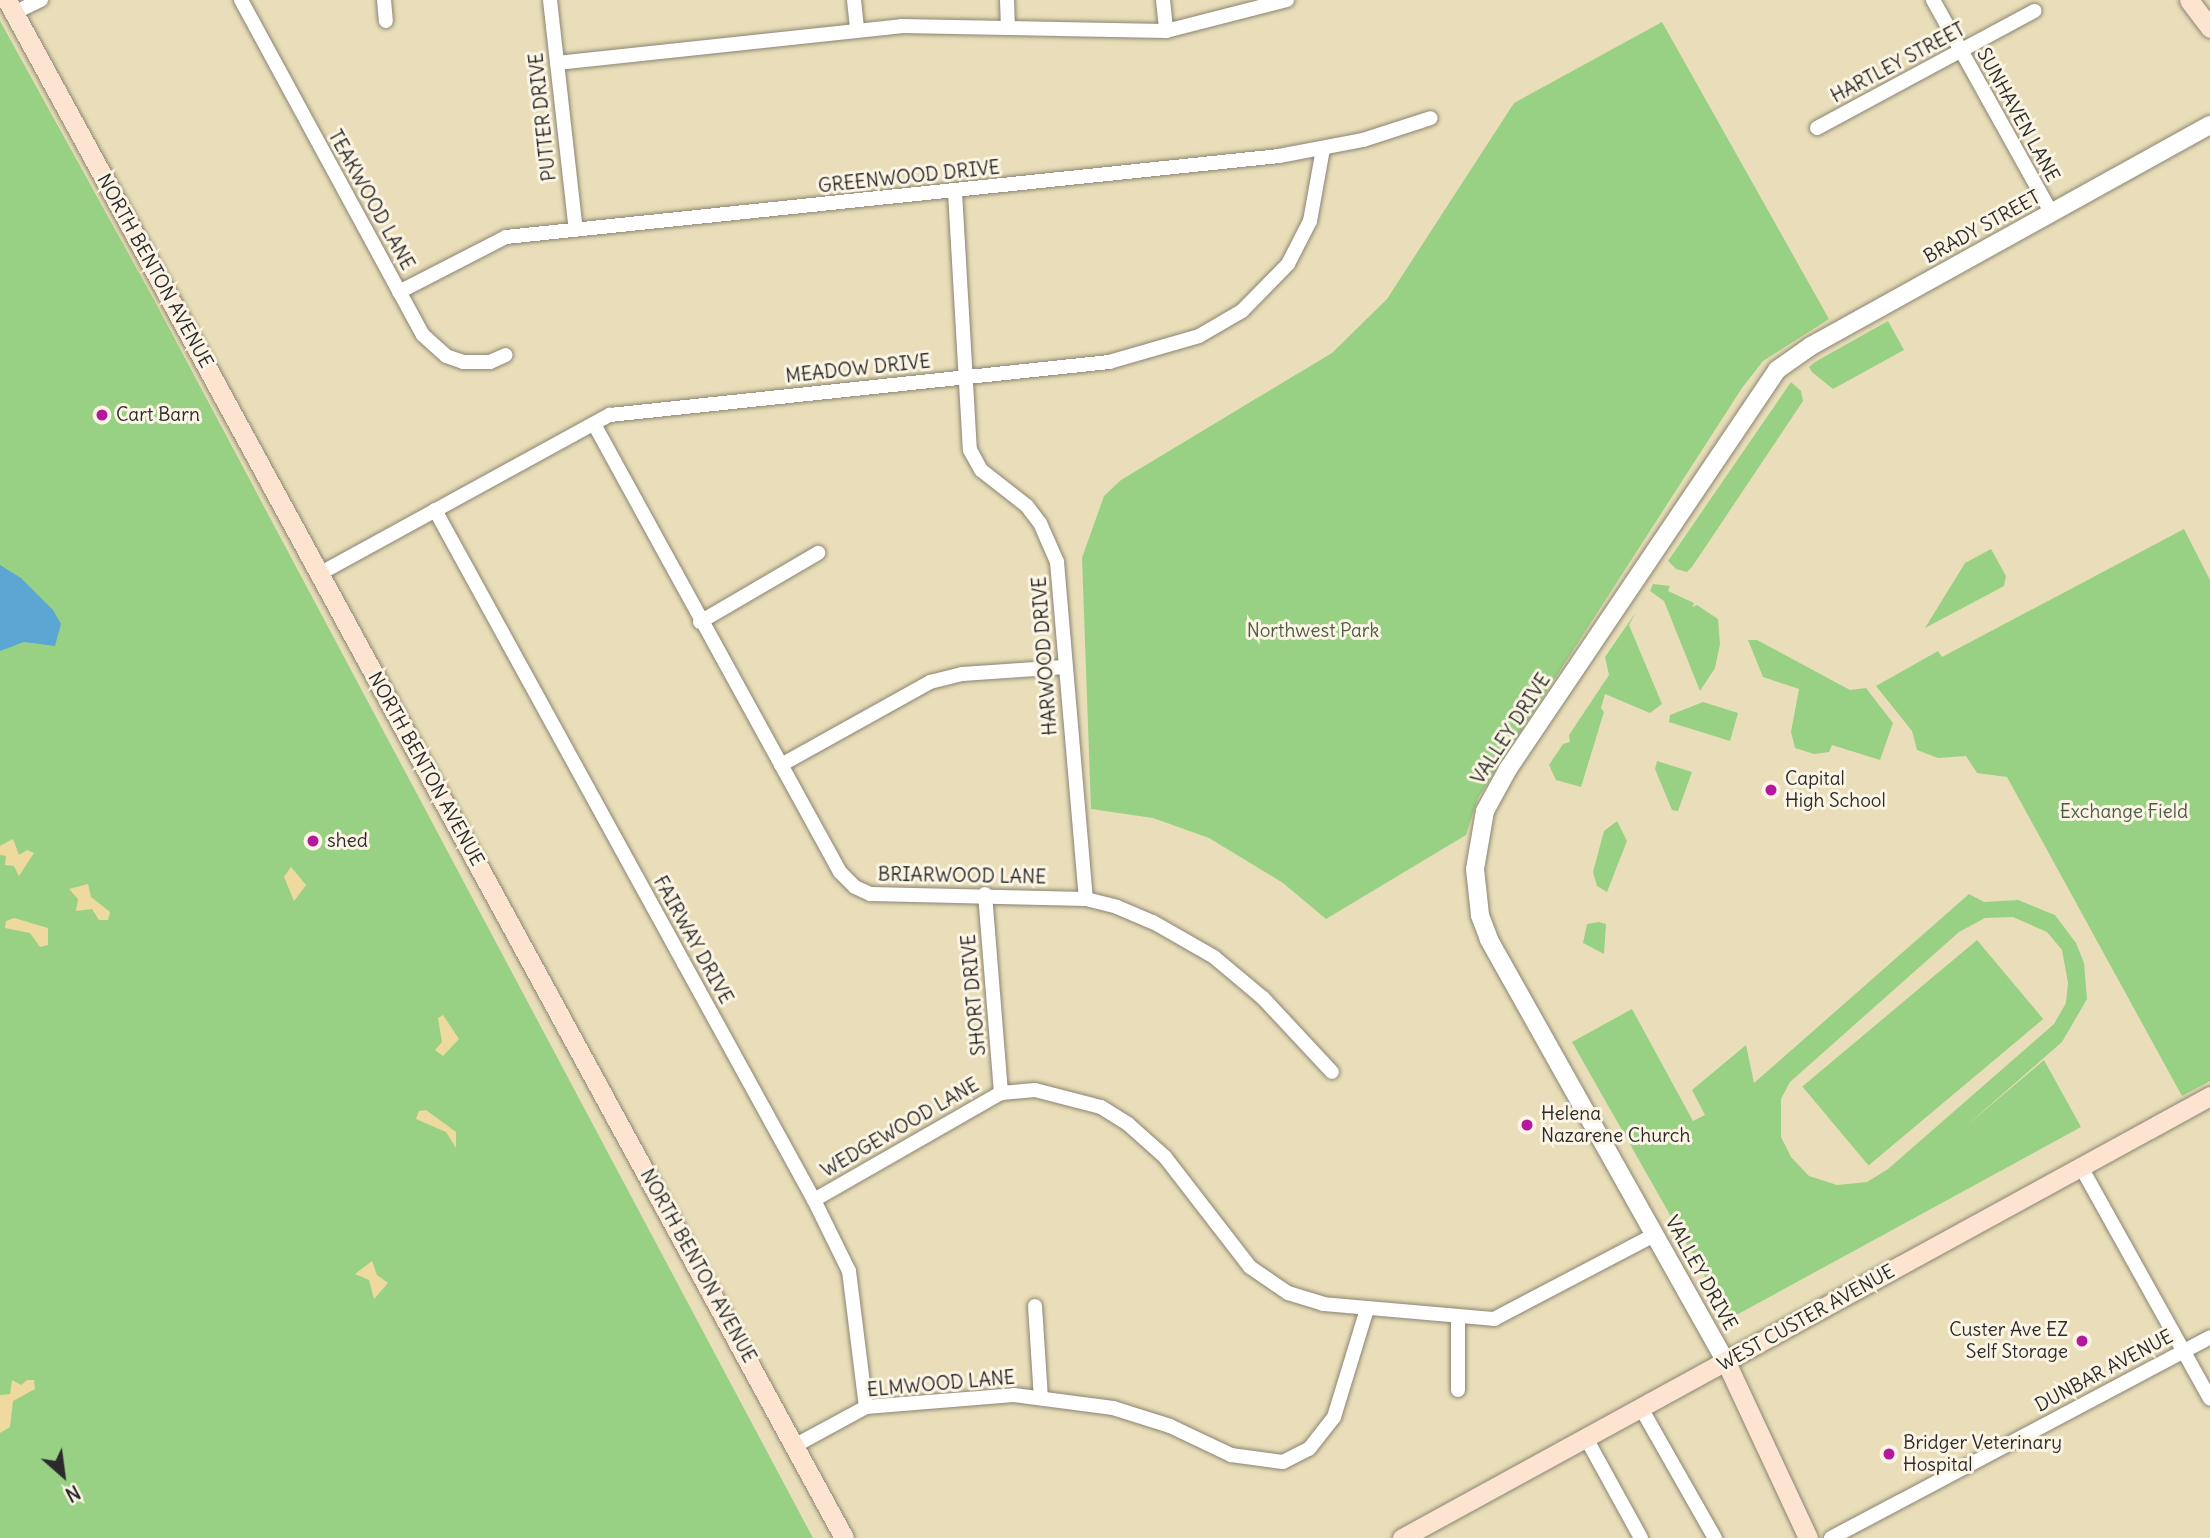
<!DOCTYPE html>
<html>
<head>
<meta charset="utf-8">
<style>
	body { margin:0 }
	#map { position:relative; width:2210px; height:1538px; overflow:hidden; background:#e9deb9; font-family:Delius,sans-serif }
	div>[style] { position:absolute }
	.green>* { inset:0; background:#99d184; transform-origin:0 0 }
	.sand>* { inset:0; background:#eeda9e }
	.water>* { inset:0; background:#5ba6d3 }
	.roads { filter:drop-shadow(0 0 2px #8a8472) drop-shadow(0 0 2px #8a8472) }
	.minor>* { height:14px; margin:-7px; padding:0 7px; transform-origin:7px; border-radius:7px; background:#fff }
	.tertiary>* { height:18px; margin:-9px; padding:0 9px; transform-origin:9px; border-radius:9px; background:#fff }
	.secondary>* { height:19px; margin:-9.5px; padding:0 9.5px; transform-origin:9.5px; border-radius:9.5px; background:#fde4d1 }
	.dots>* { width:19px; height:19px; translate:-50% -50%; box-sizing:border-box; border:4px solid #fcf5e5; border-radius:50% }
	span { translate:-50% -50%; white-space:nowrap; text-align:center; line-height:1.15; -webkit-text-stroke:6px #fcf5e5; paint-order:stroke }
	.street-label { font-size:19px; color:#2b2b2b }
	.poi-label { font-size:19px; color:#2b2b2b }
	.left { translate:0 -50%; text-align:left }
	.right { translate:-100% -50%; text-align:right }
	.park-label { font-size:19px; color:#4c5d46 }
	.north { position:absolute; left:28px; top:1440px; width:70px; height:70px; -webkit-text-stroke:5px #fcf5e5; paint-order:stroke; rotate:152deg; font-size:19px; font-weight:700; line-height:28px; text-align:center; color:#2b2b2b }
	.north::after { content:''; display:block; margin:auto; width:24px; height:32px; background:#2b2b2b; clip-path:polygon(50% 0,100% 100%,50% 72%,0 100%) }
</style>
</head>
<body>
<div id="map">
	<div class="green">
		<div style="clip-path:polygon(0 21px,153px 298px,813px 1538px,0 1538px)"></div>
		<div style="clip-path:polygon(1662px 22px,1829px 319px,1763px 361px,1742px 388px,1478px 798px,1466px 835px,1326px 919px,1283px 883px,1209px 838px,1153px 818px,1091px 809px,1082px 558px,1104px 496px,1121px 480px,1332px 353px,1387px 299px,1514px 103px)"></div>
		<div style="clip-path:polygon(1888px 321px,1904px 350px,1833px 389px,1812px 372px,1809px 367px,1815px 362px)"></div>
		<div style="clip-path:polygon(1791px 382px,1801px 391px,1803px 401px,1692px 567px,1687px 572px,1676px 569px,1668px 561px)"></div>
		<div style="clip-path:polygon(2184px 529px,2210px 580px,2210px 1081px,2182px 1096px,2007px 777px,1977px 773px,1966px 756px,1938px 758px,1917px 750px,1912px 731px,1876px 686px,1938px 651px,1942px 657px)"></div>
		<div style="clip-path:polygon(1991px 549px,2006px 576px,2004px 586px,1925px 628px,1965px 563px)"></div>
		<div style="clip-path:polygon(1653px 584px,1670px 586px,1668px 591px,1694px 603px,1692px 607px,1697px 605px,1718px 619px,1720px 644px,1715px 668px,1700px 691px,1664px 601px,1650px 591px)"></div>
		<div style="clip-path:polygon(1636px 612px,1629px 625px,1662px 704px,1650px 713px,1605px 694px,1601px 708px,1604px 712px,1581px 787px,1556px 780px,1549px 765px,1563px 744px,1570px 742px,1569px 735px,1609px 675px,1605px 657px)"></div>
		<div style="clip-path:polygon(1748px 640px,1757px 640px,1850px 690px,1866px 688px,1893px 723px,1880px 760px,1832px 745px,1829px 752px,1814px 754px,1795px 748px,1791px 732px,1799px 689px,1763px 677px)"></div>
		<div style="clip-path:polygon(1703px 702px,1738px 713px,1730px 741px,1669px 722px,1670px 715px)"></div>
		<div style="clip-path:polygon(1657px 761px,1692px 772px,1678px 811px,1672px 810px,1655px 769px)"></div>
		<div style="clip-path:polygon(1617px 821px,1627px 841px,1607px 892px,1597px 886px,1593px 872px,1604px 831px)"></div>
		<div style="clip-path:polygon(evenodd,1969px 894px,1984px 902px,2018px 900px,2055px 915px,2076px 943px,2084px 963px,2087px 999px,2062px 1042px,1965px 1127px,2044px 1060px,2081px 1127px,1729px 1319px,1572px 1042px,1632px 1009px,1693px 1121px,1705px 1115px,1692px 1090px,1746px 1045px,1754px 1083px,1969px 894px,2013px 917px,2047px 932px,2062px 950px,2068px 983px,2066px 1003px,2054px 1024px,1888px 1169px,1867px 1182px,1837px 1185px,1809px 1176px,1791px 1157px,1781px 1137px,1781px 1099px,1790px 1082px,1959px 932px,1985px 918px,2013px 917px)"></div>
		<div style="clip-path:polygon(1599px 922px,1606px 924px,1604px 954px,1583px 943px,1587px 924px)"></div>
		<div style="left:1977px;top:940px;width:103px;height:228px;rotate:50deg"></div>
	</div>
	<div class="sand">
		<div style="clip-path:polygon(13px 839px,19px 855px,27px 850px,34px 853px,19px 876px,14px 866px,5px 865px,6px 856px,0 855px,0 846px)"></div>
		<div style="clip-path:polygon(291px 867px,306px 885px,294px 901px,284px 877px)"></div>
		<div style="clip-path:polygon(88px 884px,91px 897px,110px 912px,108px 920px,99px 920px,92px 909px,76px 911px,78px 899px,69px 889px)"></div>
		<div style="clip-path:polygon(14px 918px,48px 928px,48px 945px,40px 947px,30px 933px,5px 928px,6px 921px)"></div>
		<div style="clip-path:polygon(443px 1015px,459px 1039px,443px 1056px,435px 1050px,442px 1042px,438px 1018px)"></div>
		<div style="clip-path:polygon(426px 1110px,456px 1132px,456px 1148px,446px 1132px,416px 1119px,419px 1111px)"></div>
		<div style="clip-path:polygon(372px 1261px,377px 1275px,388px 1283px,374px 1299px,369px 1280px,355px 1274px)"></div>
		<div style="clip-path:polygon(27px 1380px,34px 1380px,35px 1389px,13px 1401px,10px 1427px,0 1433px,0 1395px,10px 1394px,12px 1380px,21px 1385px)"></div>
	</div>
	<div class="water">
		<div style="clip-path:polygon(0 565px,21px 578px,53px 610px,61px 624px,55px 646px,24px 642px,0 651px)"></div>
	</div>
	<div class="roads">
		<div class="minor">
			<div style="left:241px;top:0;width:381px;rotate:61.5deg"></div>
			<div style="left:423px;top:335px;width:31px;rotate:42deg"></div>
			<div style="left:446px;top:356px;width:18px;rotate:19deg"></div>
			<div style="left:463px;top:362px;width:27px"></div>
			<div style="left:490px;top:362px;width:17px;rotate:-24deg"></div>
			<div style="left:384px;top:0;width:21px;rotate:85deg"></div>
			<div style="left:550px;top:0;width:231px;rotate:83.6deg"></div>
			<div style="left:854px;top:0;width:29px;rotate:84deg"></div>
			<div style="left:1007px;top:0;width:26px;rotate:88deg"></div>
			<div style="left:1163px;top:0;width:31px;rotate:84deg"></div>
			<div style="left:1933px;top:0;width:243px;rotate:60.9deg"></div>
			<div style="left:14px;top:13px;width:30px;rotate:-26deg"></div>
			<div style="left:557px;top:63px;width:346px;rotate:-6.1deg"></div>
			<div style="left:901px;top:26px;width:265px;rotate:1.1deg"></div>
			<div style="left:1166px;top:31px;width:125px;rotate:-14.4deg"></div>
			<div style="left:1817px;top:128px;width:247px;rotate:-28.3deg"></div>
			<div style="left:955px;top:192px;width:258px;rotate:86.7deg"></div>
			<div style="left:970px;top:450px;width:23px;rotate:61deg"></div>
			<div style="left:981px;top:470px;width:58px;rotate:38deg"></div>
			<div style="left:1027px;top:506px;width:21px;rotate:53deg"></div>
			<div style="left:1040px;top:523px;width:43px;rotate:66.4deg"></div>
			<div style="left:1057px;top:562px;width:338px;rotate:85.1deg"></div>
			<div style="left:399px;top:292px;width:120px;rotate:-27.2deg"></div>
			<div style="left:506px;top:237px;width:777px;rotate:-5.98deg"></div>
			<div style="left:1279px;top:156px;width:86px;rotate:-10.8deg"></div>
			<div style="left:1363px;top:140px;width:71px;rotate:-17.9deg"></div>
			<div style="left:594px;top:424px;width:511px;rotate:61.23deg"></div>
			<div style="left:840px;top:872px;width:21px;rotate:45deg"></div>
			<div style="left:855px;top:887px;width:17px;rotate:25deg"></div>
			<div style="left:870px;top:894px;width:216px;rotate:1.3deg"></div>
			<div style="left:1086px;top:899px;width:32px;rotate:14deg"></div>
			<div style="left:1117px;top:907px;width:39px;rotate:23deg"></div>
			<div style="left:1153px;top:922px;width:70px;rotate:29.8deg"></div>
			<div style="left:1214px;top:957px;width:64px;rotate:39.9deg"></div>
			<div style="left:1263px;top:998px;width:101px;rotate:47deg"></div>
			<div style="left:435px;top:510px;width:787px;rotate:61.22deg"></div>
			<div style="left:814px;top:1200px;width:79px;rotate:63.8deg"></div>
			<div style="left:849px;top:1271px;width:137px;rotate:82.9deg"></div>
			<div style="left:319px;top:574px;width:332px;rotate:-28.7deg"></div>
			<div style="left:610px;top:415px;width:502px;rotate:-6.06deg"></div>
			<div style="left:1109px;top:362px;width:94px;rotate:-16.1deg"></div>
			<div style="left:1199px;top:336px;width:50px;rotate:-30.2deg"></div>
			<div style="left:1242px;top:311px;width:66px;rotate:-45.6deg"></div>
			<div style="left:1288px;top:264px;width:48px;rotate:-62.9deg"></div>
			<div style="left:1310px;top:221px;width:73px;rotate:-79.8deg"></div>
			<div style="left:700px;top:622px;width:137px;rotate:-30.3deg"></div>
			<div style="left:781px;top:765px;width:171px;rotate:-29.1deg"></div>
			<div style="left:930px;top:682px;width:33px;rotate:-14deg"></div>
			<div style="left:962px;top:674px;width:103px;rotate:-3.9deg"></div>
			<div style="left:985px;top:894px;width:200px;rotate:85.4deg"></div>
			<div style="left:2081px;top:1167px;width:265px;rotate:60.9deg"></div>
			<div style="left:814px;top:1200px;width:215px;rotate:-29.8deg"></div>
			<div style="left:1001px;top:1093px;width:34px;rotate:-5deg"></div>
			<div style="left:1035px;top:1090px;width:68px;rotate:14.4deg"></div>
			<div style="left:1101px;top:1107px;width:32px;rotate:32deg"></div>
			<div style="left:1128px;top:1124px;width:50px;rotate:41.7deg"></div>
			<div style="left:1165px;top:1157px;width:139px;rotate:52.3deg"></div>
			<div style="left:1250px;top:1267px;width:46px;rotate:34.4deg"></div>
			<div style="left:1288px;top:1293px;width:37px;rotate:17deg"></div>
			<div style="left:1323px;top:1304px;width:172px;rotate:5deg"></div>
			<div style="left:1494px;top:1319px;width:183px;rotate:-27.7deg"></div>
			<div style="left:1035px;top:1306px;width:92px;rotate:86.3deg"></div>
			<div style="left:1458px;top:1319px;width:71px;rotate:90deg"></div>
			<div style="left:1641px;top:1408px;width:150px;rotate:60.4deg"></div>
			<div style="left:1586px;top:1438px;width:114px;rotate:61.2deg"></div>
			<div style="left:796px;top:1445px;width:80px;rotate:-28.5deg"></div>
			<div style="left:866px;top:1407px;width:148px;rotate:-4.6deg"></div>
			<div style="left:1014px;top:1395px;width:100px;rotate:7.5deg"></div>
			<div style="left:1113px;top:1408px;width:60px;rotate:17.5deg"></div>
			<div style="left:1170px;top:1426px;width:68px;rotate:25.4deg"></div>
			<div style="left:1231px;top:1455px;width:52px;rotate:7.7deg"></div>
			<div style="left:1283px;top:1462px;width:29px;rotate:-27deg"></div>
			<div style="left:1309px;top:1449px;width:41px;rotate:-52deg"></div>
			<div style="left:1334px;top:1417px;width:113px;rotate:-73deg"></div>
			<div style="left:1831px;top:1538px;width:429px;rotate:-27.9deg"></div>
		</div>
		<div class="tertiary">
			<div style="left:1726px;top:1362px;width:485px;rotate:-119.3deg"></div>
			<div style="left:1489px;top:939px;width:26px;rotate:-111deg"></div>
			<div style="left:1480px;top:915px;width:46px;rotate:-96.2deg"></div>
			<div style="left:1475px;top:869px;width:59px;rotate:-80.2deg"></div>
			<div style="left:1485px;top:811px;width:48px;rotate:-61.3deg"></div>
			<div style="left:1508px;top:769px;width:481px;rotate:-56deg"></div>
			<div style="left:1777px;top:370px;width:42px;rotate:-35.2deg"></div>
			<div style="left:1811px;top:346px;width:456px;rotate:-29deg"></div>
		</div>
		<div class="secondary">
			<div style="left:7px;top:0;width:1751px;rotate:61.44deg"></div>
			<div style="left:2189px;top:0;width:35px;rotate:53deg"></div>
			<div style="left:1726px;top:1362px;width:194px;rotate:65deg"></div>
			<div style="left:1402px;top:1538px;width:921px;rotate:-28.68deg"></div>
		</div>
	</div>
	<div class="dots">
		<div style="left:102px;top:415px;background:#b5179e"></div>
		<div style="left:1771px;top:790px;background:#b5179e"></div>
		<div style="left:313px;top:841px;background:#b5179e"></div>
		<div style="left:1527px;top:1125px;background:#b5179e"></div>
		<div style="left:2082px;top:1341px;background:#b5179e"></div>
		<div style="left:1889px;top:1454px;background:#b5179e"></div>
	</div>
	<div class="street-label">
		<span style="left:1898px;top:63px;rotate:-28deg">HARTLEY STREET</span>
		<span style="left:2018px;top:115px;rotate:61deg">SUNHAVEN LANE</span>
		<span style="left:543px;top:117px;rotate:-96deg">PUTTER DRIVE</span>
		<span style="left:909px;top:177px;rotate:-6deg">GREENWOOD DRIVE</span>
		<span style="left:371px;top:200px;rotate:61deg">TEAKWOOD LANE</span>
		<span style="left:1982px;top:227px;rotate:-29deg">BRADY STREET</span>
		<span style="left:155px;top:271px;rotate:61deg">NORTH BENTON AVENUE</span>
		<span style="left:858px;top:369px;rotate:-6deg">MEADOW DRIVE</span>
		<span style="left:1045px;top:656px;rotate:-94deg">HARWOOD DRIVE</span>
		<span style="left:1511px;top:729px;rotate:-57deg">VALLEY DRIVE</span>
		<span style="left:426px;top:769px;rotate:61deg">NORTH BENTON AVENUE</span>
		<span style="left:962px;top:876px;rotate:1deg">BRIARWOOD LANE</span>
		<span style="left:693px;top:940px;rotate:61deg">FAIRWAY DRIVE</span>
		<span style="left:974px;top:995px;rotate:-95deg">SHORT DRIVE</span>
		<span style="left:900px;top:1128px;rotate:-30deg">WEDGEWOOD LANE</span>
		<span style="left:698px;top:1266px;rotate:61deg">NORTH BENTON AVENUE</span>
		<span style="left:1701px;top:1273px;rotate:61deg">VALLEY DRIVE</span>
		<span style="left:1806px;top:1318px;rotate:-29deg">WEST CUSTER AVENUE</span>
		<span style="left:2104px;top:1371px;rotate:-28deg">DUNBAR AVENUE</span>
		<span style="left:941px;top:1384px;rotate:-5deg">ELMWOOD LANE</span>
	</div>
	<div class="poi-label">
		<span class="left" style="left:116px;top:415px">Cart Barn</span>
		<span class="left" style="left:1785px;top:790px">Capital<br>High School</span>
		<span class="left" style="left:327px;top:841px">shed</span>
		<span class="left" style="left:1541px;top:1125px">Helena<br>Nazarene Church</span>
		<span class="right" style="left:2068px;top:1341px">Custer Ave EZ<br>Self Storage</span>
		<span class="left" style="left:1903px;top:1454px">Bridger Veterinary<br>Hospital</span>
	</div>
	<div class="park-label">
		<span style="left:1313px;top:631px">Northwest Park</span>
		<span style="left:2124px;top:812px">Exchange Field</span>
	</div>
	<div class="north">N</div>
</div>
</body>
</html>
